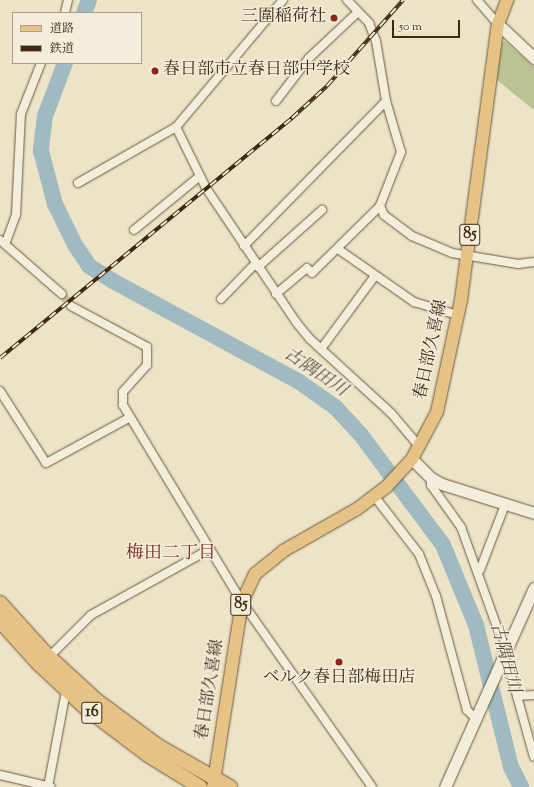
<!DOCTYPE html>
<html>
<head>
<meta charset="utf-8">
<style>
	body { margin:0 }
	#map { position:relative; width:534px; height:787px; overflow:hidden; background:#ede4c8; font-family:"Sorts Mill Goudy","Noto Serif JP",serif }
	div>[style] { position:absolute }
	.green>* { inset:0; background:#bbc394 }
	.river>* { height:16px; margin:-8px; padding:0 8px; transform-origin:8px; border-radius:8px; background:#9fbbc1 }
	.street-tunnel>* { height:8px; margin-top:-4px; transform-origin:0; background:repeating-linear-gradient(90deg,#cabfa3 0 8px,transparent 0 12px) }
	.roads { filter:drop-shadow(0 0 1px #6a583e) drop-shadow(0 0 1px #6a583e) }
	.street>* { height:8px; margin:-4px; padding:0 4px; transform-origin:4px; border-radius:4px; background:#f3eddb }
	.secondary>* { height:11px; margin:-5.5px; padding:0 5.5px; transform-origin:5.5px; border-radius:5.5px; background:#f3eddb }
	.primary>* { height:12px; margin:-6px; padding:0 6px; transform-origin:6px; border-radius:6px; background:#e6c284 }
	.highway>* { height:14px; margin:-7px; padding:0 7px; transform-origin:7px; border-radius:7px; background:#e6c284 }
	.rail>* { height:4px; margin-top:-2px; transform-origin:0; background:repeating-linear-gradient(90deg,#f3eddb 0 8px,#3f2a10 0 16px); box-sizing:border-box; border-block:1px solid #3f2a10 }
	.dots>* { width:11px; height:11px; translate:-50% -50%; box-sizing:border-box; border:2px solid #f3eddb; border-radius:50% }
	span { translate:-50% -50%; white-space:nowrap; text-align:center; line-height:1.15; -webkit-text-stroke:3px #f3eddb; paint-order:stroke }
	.shield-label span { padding:1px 3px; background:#f3eddb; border:1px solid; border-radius:3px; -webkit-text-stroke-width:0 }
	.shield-label { font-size:16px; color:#3f2a10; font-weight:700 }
	.poi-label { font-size:17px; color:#3f2a10 }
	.right { translate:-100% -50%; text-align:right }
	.left { translate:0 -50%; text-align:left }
	.street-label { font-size:17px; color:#3f2a10 }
	.water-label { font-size:18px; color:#574e3c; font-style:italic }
	.neighbourhood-label { font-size:18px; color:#7a1f14 }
	.legend { position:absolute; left:12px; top:12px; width:130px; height:52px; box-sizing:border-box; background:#f3eddb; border:1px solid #ab9f8a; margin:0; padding:5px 7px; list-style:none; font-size:12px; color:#3f2a10 }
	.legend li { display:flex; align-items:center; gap:8px; height:20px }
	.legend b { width:20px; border:1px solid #ab9f8a }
	.scale { position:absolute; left:392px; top:20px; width:68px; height:18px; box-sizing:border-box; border:2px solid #3f2a10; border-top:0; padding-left:5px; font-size:12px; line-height:14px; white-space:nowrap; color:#3f2a10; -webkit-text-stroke:3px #f3eddb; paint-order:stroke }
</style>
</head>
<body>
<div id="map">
	<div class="green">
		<div style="clip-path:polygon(505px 41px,534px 67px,534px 110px,497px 80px,501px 43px)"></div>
	</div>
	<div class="river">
		<div style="left:84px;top:13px;width:14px;rotate:-69deg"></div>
		<div style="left:65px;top:63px;width:57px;rotate:110.7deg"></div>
		<div style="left:45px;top:116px;width:35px;rotate:97deg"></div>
		<div style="left:41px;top:151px;width:55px;rotate:75.2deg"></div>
		<div style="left:55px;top:204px;width:46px;rotate:64deg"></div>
		<div style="left:75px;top:245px;width:25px;rotate:56deg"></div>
		<div style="left:89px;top:266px;width:26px;rotate:32deg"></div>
		<div style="left:111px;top:280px;width:213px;rotate:28.4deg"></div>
		<div style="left:298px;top:381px;width:45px;rotate:35.1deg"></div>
		<div style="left:335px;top:407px;width:38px;rotate:47deg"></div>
		<div style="left:361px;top:435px;width:137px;rotate:53.3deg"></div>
		<div style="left:443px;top:545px;width:87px;rotate:67.6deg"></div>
		<div style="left:476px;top:625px;width:146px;rotate:76.2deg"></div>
		<div style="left:511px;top:767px;width:22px;rotate:63deg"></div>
	</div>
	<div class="street-tunnel">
		<div style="left:62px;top:294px;width:15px;rotate:53deg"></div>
	</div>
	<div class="roads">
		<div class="street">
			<div style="left:283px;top:0;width:166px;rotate:130.1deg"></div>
			<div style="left:176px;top:127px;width:68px;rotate:63.8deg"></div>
			<div style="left:206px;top:188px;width:161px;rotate:56.1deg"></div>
			<div style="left:296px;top:322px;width:22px;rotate:51deg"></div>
			<div style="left:310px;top:339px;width:110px;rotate:42.4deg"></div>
			<div style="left:391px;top:413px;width:43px;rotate:49.7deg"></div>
			<div style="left:347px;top:0;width:32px;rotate:46deg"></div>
			<div style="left:369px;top:23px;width:19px;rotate:69deg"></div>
			<div style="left:376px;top:41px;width:61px;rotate:80.5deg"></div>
			<div style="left:386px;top:101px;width:53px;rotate:73.6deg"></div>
			<div style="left:401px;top:152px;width:58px;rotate:111.3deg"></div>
			<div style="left:380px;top:206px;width:10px;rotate:66deg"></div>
			<div style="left:384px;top:215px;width:35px;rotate:37deg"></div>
			<div style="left:412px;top:236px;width:43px;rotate:23deg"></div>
			<div style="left:452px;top:253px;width:67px;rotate:9.5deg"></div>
			<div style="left:518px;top:264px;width:16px;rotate:-7deg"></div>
			<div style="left:477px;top:0;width:32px;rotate:49deg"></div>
			<div style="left:65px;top:13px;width:13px;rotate:-77deg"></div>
			<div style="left:276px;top:101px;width:54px;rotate:-52.5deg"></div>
			<div style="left:309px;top:58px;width:67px;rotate:-43.2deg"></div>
			<div style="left:78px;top:183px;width:113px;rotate:-29.7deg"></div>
			<div style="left:134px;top:230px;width:85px;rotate:-39.3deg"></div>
			<div style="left:0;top:240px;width:82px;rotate:41.1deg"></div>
			<div style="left:6px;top:242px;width:29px;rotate:-70deg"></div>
			<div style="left:16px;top:215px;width:101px;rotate:-87.2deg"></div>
			<div style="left:21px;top:114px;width:55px;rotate:-68.6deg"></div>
			<div style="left:244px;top:246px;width:203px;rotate:-45.6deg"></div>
			<div style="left:338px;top:249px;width:93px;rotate:34.9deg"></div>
			<div style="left:414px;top:302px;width:46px;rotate:16.5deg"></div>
			<div style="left:258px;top:267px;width:86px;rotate:-41.7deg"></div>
			<div style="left:276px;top:294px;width:40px;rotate:-40deg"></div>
			<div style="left:307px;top:268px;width:7px;rotate:45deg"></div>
			<div style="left:312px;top:273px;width:95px;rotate:-44.6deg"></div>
			<div style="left:221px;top:299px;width:50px;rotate:-45.8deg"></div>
			<div style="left:71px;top:306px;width:86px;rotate:28.3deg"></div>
			<div style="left:147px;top:347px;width:18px;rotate:90deg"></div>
			<div style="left:147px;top:365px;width:36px;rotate:132deg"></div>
			<div style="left:123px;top:392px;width:13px;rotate:90deg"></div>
			<div style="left:123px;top:405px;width:230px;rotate:58.9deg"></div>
			<div style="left:242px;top:602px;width:226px;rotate:54.9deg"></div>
			<div style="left:321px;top:349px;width:89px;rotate:-53.6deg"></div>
			<div style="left:0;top:391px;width:85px;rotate:57.4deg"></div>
			<div style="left:46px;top:463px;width:94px;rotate:-28.5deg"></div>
			<div style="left:431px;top:478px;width:7px;rotate:90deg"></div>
			<div style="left:431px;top:485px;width:52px;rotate:54.5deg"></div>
			<div style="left:461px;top:527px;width:106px;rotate:70.2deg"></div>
			<div style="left:497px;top:627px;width:22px;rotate:60deg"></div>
			<div style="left:375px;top:497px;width:72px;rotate:52.3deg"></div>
			<div style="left:419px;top:554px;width:45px;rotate:68deg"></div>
			<div style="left:436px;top:596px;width:118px;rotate:74.8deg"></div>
			<div style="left:467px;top:710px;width:11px;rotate:45deg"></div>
			<div style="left:480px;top:570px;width:70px;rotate:-69deg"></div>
			<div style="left:49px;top:657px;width:59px;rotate:-45deg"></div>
			<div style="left:91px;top:615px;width:136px;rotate:-29deg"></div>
			<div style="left:502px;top:659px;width:14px;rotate:56deg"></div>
			<div style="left:510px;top:671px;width:89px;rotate:74.4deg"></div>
			<div style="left:517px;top:696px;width:17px;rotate:-3deg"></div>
			<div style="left:0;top:775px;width:52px;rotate:13.2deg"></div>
			<div style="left:48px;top:787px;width:98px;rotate:-79.4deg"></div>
		</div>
		<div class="secondary">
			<div style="left:498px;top:24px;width:50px;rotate:43.4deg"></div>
			<div style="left:412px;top:459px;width:27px;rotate:45deg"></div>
			<div style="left:431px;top:478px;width:13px;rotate:29deg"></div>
			<div style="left:442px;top:484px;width:96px;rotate:17.5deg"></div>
			<div style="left:445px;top:787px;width:218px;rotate:-65.9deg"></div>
		</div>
		<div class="primary">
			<div style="left:213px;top:787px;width:187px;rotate:-81.1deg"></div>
			<div style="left:242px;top:602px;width:31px;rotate:-65deg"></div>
			<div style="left:255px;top:574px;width:36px;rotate:-39deg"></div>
			<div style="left:283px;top:551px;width:85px;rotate:-29.6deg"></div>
			<div style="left:357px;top:509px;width:38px;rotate:-37deg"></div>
			<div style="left:387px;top:486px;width:37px;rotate:-47deg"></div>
			<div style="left:412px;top:459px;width:53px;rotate:-62deg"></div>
			<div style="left:437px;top:412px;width:115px;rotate:-77.9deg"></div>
			<div style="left:461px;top:300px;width:278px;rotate:-82.4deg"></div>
			<div style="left:498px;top:24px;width:26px;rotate:-69deg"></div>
		</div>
		<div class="highway">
			<div style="left:0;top:603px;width:73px;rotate:47.8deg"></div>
			<div style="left:49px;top:657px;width:64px;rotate:42.5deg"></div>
			<div style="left:96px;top:700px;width:77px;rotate:36.6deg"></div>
			<div style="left:158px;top:746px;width:83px;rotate:29.7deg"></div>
			<div style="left:0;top:621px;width:58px;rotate:47.8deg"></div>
			<div style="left:39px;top:664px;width:66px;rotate:43.2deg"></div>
			<div style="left:87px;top:709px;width:76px;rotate:37deg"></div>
			<div style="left:148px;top:755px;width:61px;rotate:31.6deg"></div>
		</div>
	</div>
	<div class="rail">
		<div style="left:0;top:358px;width:378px;rotate:-39.4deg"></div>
		<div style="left:292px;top:118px;width:47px;rotate:-42.4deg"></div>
		<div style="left:327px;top:86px;width:115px;rotate:-48.5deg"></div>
	</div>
	<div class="dots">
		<div style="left:334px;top:18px;background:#8f2418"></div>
		<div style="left:155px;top:71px;background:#8f2418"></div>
		<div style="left:339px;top:662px;background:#8f2418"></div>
	</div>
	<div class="shield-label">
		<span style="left:470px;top:235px">85</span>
		<span style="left:241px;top:605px">85</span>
		<span style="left:92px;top:713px">16</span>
	</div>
	<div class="poi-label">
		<span class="right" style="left:326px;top:18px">三圍稲荷社</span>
		<span class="left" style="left:163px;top:71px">春日部市立春日部中学校</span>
		<span style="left:339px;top:679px">ベルク春日部梅田店</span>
	</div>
	<div class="street-label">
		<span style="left:432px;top:350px;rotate:-78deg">春日部久喜線</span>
		<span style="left:211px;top:690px;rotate:-81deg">春日部久喜線</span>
	</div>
	<div class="water-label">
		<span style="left:315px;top:373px;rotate:34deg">古隅田川</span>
		<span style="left:504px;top:658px;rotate:75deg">古隅田川</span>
	</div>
	<div class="neighbourhood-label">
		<span style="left:171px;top:554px">梅田二丁目</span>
	</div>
	<ul class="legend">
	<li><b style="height:5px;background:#e6c284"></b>道路</li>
	<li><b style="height:5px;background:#3f2a10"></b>鉄道</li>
	</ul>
	<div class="scale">50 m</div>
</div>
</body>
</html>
